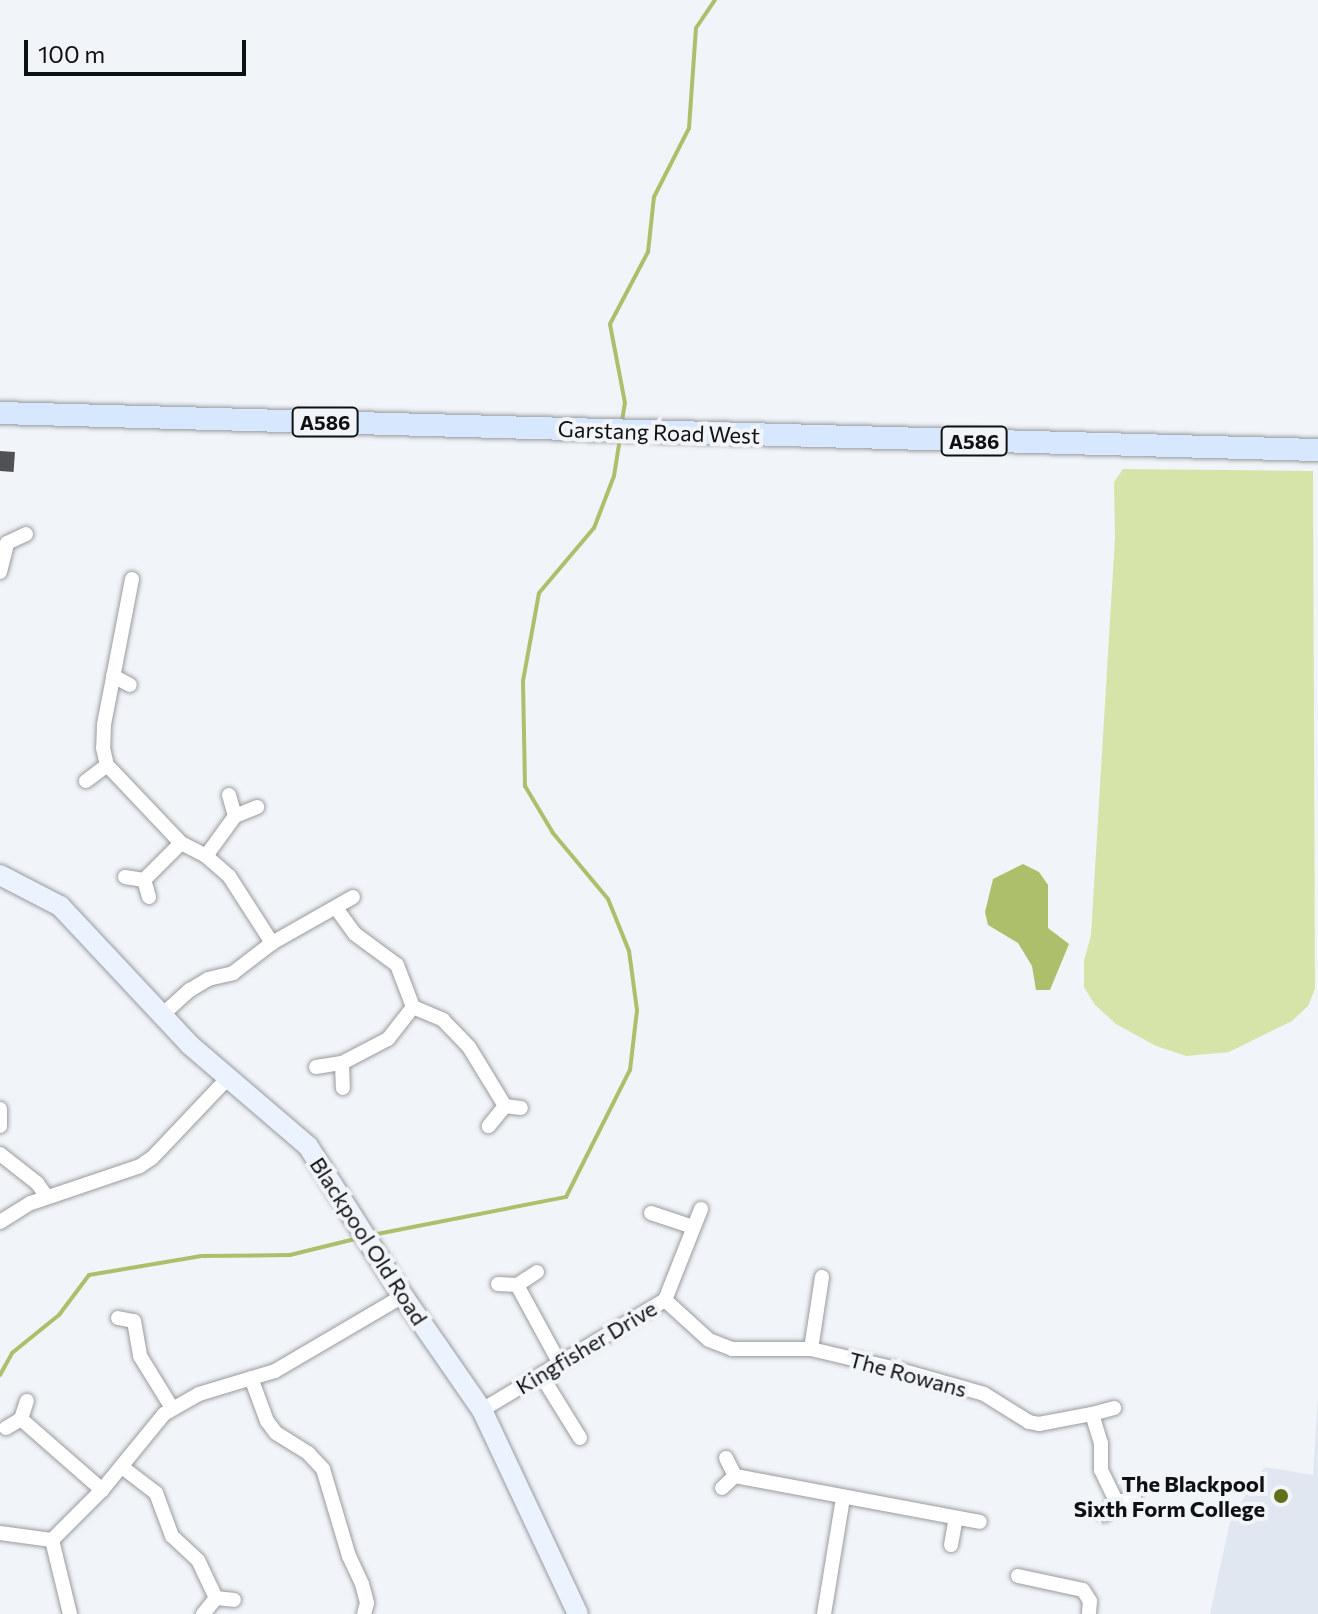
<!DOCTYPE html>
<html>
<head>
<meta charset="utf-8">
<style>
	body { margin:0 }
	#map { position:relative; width:1318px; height:1614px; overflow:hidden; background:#f1f4f8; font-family:Commissioner,sans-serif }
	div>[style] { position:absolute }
	.built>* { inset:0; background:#e0e7f1 }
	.green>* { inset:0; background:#d6e4a9 }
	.water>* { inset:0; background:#aebf6b }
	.stream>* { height:4px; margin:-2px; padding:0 2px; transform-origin:2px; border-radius:2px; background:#aebf6b }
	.building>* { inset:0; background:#4f5154; transform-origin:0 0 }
	.roads { filter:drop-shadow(0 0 2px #999b9f) drop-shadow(0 0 2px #999b9f) }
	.street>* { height:14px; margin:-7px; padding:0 7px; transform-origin:7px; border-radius:7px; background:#fff }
	.secondary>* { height:20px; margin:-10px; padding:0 10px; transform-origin:10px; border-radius:10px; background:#eaf3ff }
	.primary>* { height:22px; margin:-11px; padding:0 11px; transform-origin:11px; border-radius:11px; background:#d6e7fe }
	.dots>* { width:22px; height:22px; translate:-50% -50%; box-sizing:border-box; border:4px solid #f1f4f8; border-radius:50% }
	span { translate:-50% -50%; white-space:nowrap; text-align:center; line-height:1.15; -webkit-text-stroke:8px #f1f4f8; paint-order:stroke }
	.shield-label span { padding:2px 6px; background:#f1f4f8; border:2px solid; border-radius:6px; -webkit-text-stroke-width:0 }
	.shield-label { font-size:20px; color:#0f1011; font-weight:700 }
	.street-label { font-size:22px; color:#0f1011 }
	.poi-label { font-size:22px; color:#0f1011; font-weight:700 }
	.right { translate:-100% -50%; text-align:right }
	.scale { position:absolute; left:24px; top:40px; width:222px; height:36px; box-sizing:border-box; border:4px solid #0f1011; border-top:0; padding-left:10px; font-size:24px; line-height:28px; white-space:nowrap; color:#0f1011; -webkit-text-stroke:6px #f1f4f8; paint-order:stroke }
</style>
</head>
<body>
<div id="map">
	<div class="built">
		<div style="clip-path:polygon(1318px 1398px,1318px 1614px,1210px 1614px,1231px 1517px,1265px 1467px,1313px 1475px)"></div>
	</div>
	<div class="green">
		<div style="clip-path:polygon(1123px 469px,1313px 471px,1315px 989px,1308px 1006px,1292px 1021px,1229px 1052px,1186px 1056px,1156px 1046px,1116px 1024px,1095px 1005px,1084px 987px,1084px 961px,1091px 935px,1115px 538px,1114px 482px)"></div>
	</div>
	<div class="water">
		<div style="clip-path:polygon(1023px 864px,1039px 872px,1048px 885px,1048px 928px,1069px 944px,1050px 990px,1036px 990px,1032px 966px,1018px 943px,988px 925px,985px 912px,993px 879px)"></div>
	</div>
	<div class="stream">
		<div style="left:622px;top:421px;width:18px;rotate:-81deg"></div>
		<div style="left:625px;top:403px;width:80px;rotate:-100.8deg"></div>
		<div style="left:610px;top:324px;width:81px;rotate:-62.2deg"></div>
		<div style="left:648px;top:252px;width:55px;rotate:-83.8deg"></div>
		<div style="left:654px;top:197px;width:77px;rotate:-63.1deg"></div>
		<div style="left:689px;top:128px;width:100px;rotate:-86deg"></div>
		<div style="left:696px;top:28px;width:34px;rotate:-56deg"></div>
		<div style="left:372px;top:1235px;width:198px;rotate:-11.1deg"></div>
		<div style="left:566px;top:1197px;width:142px;rotate:-63.3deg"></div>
		<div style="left:630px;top:1070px;width:60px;rotate:-83.3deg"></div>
		<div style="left:637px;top:1010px;width:60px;rotate:-97.7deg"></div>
		<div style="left:629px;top:951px;width:56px;rotate:-112deg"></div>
		<div style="left:608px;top:899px;width:86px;rotate:-129.8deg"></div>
		<div style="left:553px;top:833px;width:55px;rotate:-120.8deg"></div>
		<div style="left:525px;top:786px;width:105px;rotate:-91.1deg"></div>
		<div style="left:523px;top:681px;width:89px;rotate:-79.7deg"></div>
		<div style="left:539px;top:593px;width:85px;rotate:-49.8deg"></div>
		<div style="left:594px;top:528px;width:56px;rotate:-69deg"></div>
		<div style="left:614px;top:476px;width:38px;rotate:-81deg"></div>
		<div style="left:0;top:1375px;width:25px;rotate:-61deg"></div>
		<div style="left:12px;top:1353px;width:60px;rotate:-39deg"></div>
		<div style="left:59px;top:1315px;width:50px;rotate:-53.1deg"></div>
		<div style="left:89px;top:1275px;width:114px;rotate:-9.6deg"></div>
		<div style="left:201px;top:1256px;width:89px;rotate:-0.6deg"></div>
		<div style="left:290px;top:1255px;width:71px;rotate:-13.8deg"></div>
	</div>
	<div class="building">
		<div style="left:0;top:451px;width:15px;height:20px;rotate:4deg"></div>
	</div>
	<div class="roads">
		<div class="street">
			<div style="left:0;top:572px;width:30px;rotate:-76deg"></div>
			<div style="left:7px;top:543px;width:21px;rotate:-25deg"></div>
			<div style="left:132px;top:579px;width:149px;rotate:100.9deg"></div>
			<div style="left:104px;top:725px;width:23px;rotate:92deg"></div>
			<div style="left:103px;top:748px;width:17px;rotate:77deg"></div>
			<div style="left:107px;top:765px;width:108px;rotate:46.5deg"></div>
			<div style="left:181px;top:843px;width:28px;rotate:27deg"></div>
			<div style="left:206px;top:856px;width:30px;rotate:41deg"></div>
			<div style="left:229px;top:876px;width:80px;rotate:57.3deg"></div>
			<div style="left:113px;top:676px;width:19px;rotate:28deg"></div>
			<div style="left:86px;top:781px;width:26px;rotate:-37deg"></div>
			<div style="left:229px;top:795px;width:22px;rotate:74deg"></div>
			<div style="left:206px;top:856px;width:49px;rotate:-54.1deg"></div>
			<div style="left:235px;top:816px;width:24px;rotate:-22deg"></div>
			<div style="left:125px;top:877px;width:19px;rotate:9deg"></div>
			<div style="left:149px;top:897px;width:18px;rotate:-106deg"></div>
			<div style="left:144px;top:880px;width:52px;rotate:-45deg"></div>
			<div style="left:336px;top:908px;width:32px;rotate:54deg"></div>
			<div style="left:355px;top:934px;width:52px;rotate:36.4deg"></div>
			<div style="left:397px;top:965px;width:45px;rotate:69.1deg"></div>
			<div style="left:413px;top:1007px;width:33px;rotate:23deg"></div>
			<div style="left:443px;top:1020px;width:37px;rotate:46deg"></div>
			<div style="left:469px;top:1047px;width:69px;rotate:58.6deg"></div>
			<div style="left:505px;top:1106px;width:26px;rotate:129deg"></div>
			<div style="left:162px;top:1015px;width:38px;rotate:-42deg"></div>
			<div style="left:190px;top:990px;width:21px;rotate:-31deg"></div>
			<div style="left:208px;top:979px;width:26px;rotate:-13deg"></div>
			<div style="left:233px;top:973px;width:49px;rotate:-37.6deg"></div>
			<div style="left:272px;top:943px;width:93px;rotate:-29.6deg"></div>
			<div style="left:342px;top:1063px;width:25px;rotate:88deg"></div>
			<div style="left:316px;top:1067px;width:26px;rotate:-9deg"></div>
			<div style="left:342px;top:1063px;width:52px;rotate:-27.6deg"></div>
			<div style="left:388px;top:1039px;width:41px;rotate:-52deg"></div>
			<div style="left:505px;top:1106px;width:16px;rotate:7deg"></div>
			<div style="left:0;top:1109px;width:17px;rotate:90deg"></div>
			<div style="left:0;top:1154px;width:47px;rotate:38.1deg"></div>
			<div style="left:37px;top:1183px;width:17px;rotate:54deg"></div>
			<div style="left:651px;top:1213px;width:44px;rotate:18.4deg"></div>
			<div style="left:0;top:1222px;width:36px;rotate:-32deg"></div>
			<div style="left:31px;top:1203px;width:115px;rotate:-18.7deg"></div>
			<div style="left:140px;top:1166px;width:14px;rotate:-34deg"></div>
			<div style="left:152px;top:1158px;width:109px;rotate:-46.5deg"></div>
			<div style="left:537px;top:1272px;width:24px;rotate:147deg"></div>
			<div style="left:517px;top:1285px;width:88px;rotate:61.4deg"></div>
			<div style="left:498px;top:1284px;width:19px;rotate:3deg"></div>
			<div style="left:665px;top:1300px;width:59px;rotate:42.3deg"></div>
			<div style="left:709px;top:1340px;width:25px;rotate:21deg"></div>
			<div style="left:732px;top:1349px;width:79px"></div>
			<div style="left:811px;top:1349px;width:91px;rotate:13.3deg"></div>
			<div style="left:900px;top:1370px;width:87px;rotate:15.9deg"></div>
			<div style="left:984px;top:1394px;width:53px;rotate:31.9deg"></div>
			<div style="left:1029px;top:1422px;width:10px;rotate:11deg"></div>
			<div style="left:1039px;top:1424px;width:54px;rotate:-10.7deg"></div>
			<div style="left:1092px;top:1414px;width:30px;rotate:73deg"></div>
			<div style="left:1101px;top:1443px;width:27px;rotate:90deg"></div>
			<div style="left:1101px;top:1470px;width:34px;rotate:64deg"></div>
			<div style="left:1116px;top:1501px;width:18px;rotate:131deg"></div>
			<div style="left:118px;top:1318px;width:16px;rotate:11deg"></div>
			<div style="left:134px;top:1321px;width:36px;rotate:80deg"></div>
			<div style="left:140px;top:1356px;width:61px;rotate:58.4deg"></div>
			<div style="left:811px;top:1349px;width:73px;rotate:-81.3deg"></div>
			<div style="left:541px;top:1375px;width:74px;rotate:58.2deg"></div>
			<div style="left:251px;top:1378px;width:46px;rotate:69.6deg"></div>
			<div style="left:267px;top:1421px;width:15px;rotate:53deg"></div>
			<div style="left:276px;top:1433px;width:39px;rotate:32deg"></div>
			<div style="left:309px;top:1454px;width:21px;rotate:47deg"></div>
			<div style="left:323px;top:1469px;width:91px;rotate:73.4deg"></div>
			<div style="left:349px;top:1556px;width:31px;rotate:65deg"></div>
			<div style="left:362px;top:1584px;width:20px;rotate:75deg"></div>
			<div style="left:367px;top:1603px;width:11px;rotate:105deg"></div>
			<div style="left:482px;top:1410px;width:214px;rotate:-31deg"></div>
			<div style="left:665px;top:1300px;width:98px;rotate:-68.4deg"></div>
			<div style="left:1092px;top:1414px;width:23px;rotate:-15deg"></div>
			<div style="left:21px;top:1419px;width:19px;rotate:-72deg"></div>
			<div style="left:6px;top:1428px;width:17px;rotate:-31deg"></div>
			<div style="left:21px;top:1419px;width:108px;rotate:41.2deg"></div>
			<div style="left:726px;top:1458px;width:20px;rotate:63deg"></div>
			<div style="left:735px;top:1476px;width:249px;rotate:10.6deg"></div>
			<div style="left:122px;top:1467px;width:43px;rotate:37.4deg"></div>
			<div style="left:156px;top:1493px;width:46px;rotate:69.6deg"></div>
			<div style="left:172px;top:1536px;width:35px;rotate:43deg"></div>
			<div style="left:198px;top:1560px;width:42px;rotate:64.7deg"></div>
			<div style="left:216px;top:1598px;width:21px;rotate:129deg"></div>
			<div style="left:722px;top:1488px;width:18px;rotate:-43deg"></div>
			<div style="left:1116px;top:1501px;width:19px"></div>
			<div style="left:0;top:1533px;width:52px;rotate:7.7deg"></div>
			<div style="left:951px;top:1545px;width:27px;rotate:-80deg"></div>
			<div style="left:1018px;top:1576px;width:66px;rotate:12.2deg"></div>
			<div style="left:1083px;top:1590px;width:13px;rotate:58deg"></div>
			<div style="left:1090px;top:1601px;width:12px;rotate:95deg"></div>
			<div style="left:216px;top:1598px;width:18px;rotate:6deg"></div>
			<div style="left:70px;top:1614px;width:76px;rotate:-103.7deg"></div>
			<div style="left:52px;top:1540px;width:71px;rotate:-45deg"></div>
			<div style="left:102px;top:1490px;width:98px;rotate:-50.8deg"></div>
			<div style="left:164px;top:1414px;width:40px;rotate:-29.7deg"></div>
			<div style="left:199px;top:1394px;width:79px;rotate:-16.8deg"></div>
			<div style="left:275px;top:1371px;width:148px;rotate:-30.4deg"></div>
			<div style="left:824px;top:1614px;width:118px;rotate:-80.7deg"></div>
		</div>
		<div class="secondary">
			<div style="left:0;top:875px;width:68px;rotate:27.3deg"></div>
			<div style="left:60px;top:906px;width:190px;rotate:46.9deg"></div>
			<div style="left:190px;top:1045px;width:155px;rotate:40.6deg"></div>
			<div style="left:308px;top:1146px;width:178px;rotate:57.7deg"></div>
			<div style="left:403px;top:1296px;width:139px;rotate:55.3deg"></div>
			<div style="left:482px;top:1410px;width:225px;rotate:64.8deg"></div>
		</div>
		<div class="primary">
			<div style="left:0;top:413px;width:1319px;rotate:1.61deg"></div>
		</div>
	</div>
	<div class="dots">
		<div style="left:1281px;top:1496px;background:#606f19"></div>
	</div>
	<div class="shield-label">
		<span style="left:325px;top:422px">A586</span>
		<span style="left:974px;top:441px">A586</span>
	</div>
	<div class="street-label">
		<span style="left:659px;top:432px;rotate:2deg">Garstang Road West</span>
		<span style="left:369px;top:1241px;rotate:57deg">Blackpool Old Road</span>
		<span style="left:586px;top:1347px;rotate:-31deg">Kingfisher Drive</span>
		<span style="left:908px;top:1374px;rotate:15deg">The Rowans</span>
	</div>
	<div class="poi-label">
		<span class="right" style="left:1265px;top:1496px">The Blackpool<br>Sixth Form College</span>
	</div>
	<div class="scale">100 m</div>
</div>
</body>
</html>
